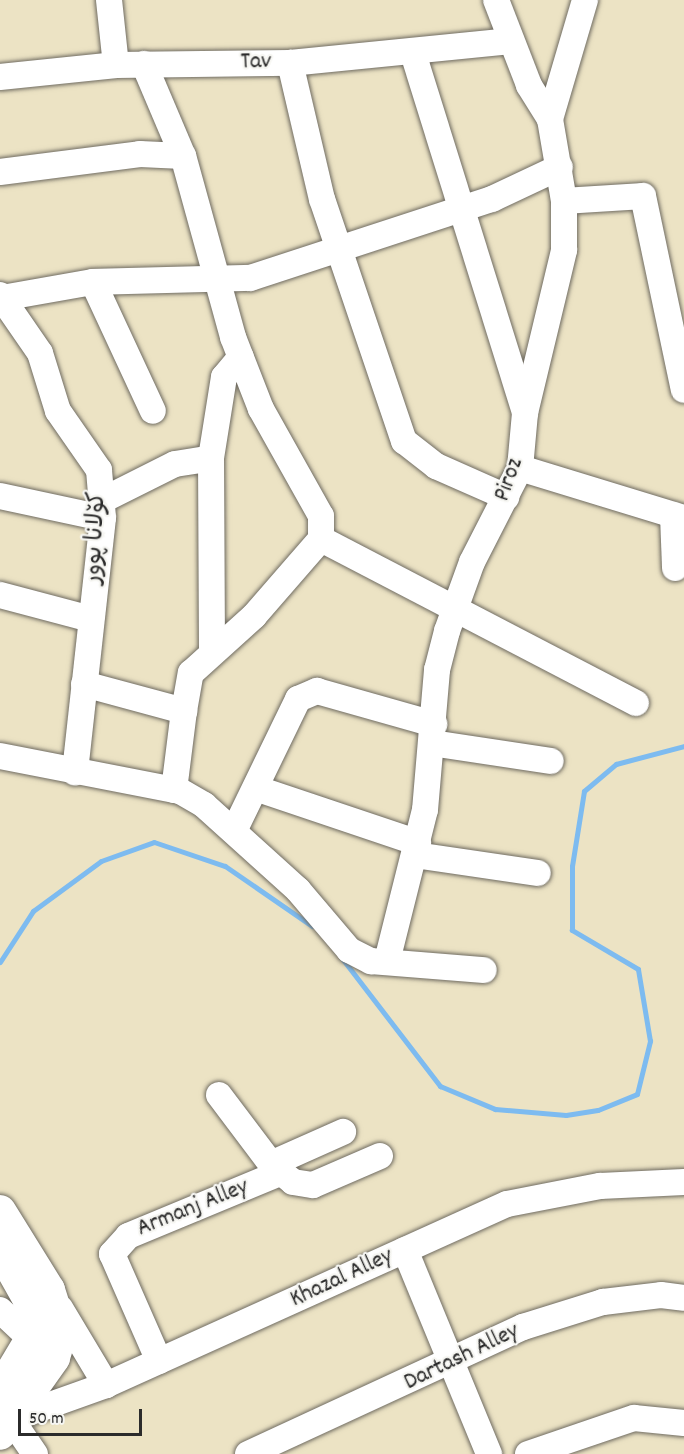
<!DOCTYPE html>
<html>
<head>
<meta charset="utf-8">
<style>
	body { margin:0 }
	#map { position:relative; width:684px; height:1454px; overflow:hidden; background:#ece3c4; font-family:Dekko,"Playpen Sans Arabic",sans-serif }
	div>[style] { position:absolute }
	.stream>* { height:5px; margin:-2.5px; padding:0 2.5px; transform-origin:2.5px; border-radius:2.5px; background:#7dbbf0 }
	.roads { filter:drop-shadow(0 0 2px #6f6b61) drop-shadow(0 0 2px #6f6b61) }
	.minor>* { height:26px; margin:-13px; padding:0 13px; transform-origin:13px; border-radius:13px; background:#fff }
	.major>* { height:32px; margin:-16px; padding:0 16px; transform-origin:16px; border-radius:16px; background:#fff }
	span { translate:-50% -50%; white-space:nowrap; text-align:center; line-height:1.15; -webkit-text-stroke:4.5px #f6f6f2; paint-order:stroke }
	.street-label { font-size:24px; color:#2b2b2b }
	.scale { position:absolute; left:18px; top:1409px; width:124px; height:27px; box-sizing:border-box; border:3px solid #2b2b2b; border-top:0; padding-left:8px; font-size:18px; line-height:21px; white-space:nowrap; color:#2b2b2b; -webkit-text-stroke:4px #f6f6f2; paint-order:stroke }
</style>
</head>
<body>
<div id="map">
	<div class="stream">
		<div style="left:341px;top:957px;width:163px;rotate:52.5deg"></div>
		<div style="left:440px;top:1086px;width:60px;rotate:22.7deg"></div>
		<div style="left:495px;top:1109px;width:71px;rotate:4.8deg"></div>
		<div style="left:566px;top:1115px;width:32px;rotate:-9deg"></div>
		<div style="left:598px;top:1110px;width:42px;rotate:-22.3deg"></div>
		<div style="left:637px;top:1094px;width:55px;rotate:-76.2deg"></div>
		<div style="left:650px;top:1041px;width:73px;rotate:-99.5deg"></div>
		<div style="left:638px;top:969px;width:77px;rotate:-149.4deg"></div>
		<div style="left:572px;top:930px;width:64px;rotate:-90deg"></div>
		<div style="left:572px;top:866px;width:76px;rotate:-80.9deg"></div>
		<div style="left:584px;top:791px;width:42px;rotate:-40.2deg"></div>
		<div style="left:616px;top:764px;width:70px;rotate:-14.8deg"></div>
		<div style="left:0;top:962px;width:61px;rotate:-57.1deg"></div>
		<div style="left:33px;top:911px;width:84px;rotate:-36.3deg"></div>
		<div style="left:101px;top:861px;width:56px;rotate:-19.7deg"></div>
		<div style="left:154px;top:842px;width:75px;rotate:18.7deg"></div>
		<div style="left:225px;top:866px;width:106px;rotate:34.6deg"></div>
	</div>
	<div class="roads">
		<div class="minor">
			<div style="left:109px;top:0;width:65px;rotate:83.9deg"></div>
			<div style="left:413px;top:53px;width:377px;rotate:72.7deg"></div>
			<div style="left:290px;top:63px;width:140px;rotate:76.8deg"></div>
			<div style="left:322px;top:199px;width:256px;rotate:71.3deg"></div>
			<div style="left:404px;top:441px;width:41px;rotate:38deg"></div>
			<div style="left:436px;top:466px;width:77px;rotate:23.9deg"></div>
			<div style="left:0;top:77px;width:117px;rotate:-5.9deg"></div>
			<div style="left:116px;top:65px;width:174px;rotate:-0.7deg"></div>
			<div style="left:290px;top:63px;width:222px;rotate:-5.7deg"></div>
			<div style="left:550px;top:119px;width:124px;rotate:-73.6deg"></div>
			<div style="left:0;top:172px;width:141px;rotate:-7.3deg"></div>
			<div style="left:140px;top:154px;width:43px;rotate:2.7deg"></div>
			<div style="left:564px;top:201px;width:79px;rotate:-3.6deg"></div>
			<div style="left:643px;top:196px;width:198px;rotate:78.1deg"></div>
			<div style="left:93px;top:282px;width:142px;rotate:65.1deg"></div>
			<div style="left:0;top:295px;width:70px;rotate:55.4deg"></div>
			<div style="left:40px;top:353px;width:61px;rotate:72.8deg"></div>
			<div style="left:58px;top:411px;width:72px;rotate:55.2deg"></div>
			<div style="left:99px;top:470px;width:48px;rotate:85.2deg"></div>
			<div style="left:103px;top:518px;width:256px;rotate:96.3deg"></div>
			<div style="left:2px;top:298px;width:92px;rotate:-10deg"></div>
			<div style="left:93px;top:282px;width:157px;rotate:-1.5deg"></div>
			<div style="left:250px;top:278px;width:255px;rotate:-18.1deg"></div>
			<div style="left:492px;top:199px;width:75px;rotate:-25.2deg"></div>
			<div style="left:520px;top:468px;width:171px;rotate:17deg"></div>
			<div style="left:0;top:496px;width:105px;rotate:12.1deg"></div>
			<div style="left:103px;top:500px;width:80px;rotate:-26.6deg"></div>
			<div style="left:175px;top:464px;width:36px;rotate:-9deg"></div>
			<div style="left:673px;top:515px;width:53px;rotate:87.8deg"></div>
			<div style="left:321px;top:539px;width:355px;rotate:27.5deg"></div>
			<div style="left:0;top:595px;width:94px;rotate:14.8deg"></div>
			<div style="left:212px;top:648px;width:190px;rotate:-90.3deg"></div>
			<div style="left:211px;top:458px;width:82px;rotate:-80.9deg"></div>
			<div style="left:224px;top:377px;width:26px;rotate:-50deg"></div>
			<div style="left:84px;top:684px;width:104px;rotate:15.1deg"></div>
			<div style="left:184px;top:711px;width:39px;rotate:-80deg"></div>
			<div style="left:191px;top:673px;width:85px;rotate:-42.1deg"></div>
			<div style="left:254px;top:616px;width:102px;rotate:-49deg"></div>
			<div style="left:321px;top:539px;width:23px;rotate:-90deg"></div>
			<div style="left:321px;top:516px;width:123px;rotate:-119.3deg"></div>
			<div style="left:261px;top:409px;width:77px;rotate:-111.3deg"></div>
			<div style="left:233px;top:337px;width:188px;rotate:-105.4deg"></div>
			<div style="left:183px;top:156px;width:100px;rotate:-113deg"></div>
			<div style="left:432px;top:743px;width:120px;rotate:8.6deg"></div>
			<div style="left:0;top:756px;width:183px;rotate:11deg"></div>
			<div style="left:180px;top:791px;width:28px;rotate:30deg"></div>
			<div style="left:204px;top:805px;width:127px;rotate:42.1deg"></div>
			<div style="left:298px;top:890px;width:79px;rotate:49.6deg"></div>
			<div style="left:349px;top:950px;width:25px;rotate:27deg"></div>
			<div style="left:371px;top:961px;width:113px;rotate:4.6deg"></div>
			<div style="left:258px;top:789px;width:169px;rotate:18.6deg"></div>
			<div style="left:174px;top:790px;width:80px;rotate:-82.8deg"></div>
			<div style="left:234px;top:831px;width:147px;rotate:-64.1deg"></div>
			<div style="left:298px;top:699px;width:21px;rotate:-23deg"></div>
			<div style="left:317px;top:691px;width:122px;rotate:15.8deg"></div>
			<div style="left:415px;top:855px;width:124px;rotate:8.3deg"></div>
			<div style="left:387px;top:961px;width:156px;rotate:-75.9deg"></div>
			<div style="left:425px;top:810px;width:141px;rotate:-85.1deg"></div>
			<div style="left:437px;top:670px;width:40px;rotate:-75.6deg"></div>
			<div style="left:447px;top:631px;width:73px;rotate:-70.1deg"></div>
			<div style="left:472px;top:562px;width:106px;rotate:-62.9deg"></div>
			<div style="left:520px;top:468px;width:55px;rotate:-84.8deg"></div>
			<div style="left:525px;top:413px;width:168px;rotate:-76.5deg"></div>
			<div style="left:564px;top:250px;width:49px;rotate:-90deg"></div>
			<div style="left:564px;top:201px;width:83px;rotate:-99.7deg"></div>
			<div style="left:550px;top:119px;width:40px;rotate:-122deg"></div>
			<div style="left:529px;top:85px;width:91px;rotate:-111.2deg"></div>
			<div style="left:219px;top:1095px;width:86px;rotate:53deg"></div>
			<div style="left:271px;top:1164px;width:28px;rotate:39deg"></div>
			<div style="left:293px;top:1182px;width:20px;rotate:9deg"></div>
			<div style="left:313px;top:1185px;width:73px;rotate:-23.4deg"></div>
			<div style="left:271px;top:1164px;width:79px;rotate:-24deg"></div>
			<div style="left:405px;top:1250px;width:221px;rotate:67.6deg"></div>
			<div style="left:60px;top:1308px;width:90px;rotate:59.1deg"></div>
			<div style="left:0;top:1310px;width:42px;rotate:43.1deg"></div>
			<div style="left:159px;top:1361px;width:117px;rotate:-113.7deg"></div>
			<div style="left:112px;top:1254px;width:24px;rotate:-48deg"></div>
			<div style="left:128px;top:1236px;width:165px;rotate:-22.5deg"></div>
			<div style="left:35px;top:1454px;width:42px;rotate:-124.4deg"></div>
			<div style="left:11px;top:1419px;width:101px;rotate:-19.7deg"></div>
			<div style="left:106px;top:1385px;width:440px;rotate:-24.3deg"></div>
			<div style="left:507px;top:1204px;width:95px;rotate:-11deg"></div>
			<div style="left:600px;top:1186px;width:84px;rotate:-2.7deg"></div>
			<div style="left:248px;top:1454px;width:303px;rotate:-24.8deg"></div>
			<div style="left:523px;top:1327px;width:84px;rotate:-17.4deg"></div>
			<div style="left:603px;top:1302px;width:58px;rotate:-6.9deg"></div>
			<div style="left:661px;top:1295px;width:23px;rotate:7deg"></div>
			<div style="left:528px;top:1454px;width:112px;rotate:-18.8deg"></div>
			<div style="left:634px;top:1418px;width:50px;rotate:5.7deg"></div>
		</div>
		<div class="major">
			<div style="left:0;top:1211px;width:93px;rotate:58.2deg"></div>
			<div style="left:49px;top:1290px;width:43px;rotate:72.4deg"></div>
			<div style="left:62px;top:1331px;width:28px;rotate:107deg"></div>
			<div style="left:54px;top:1358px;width:93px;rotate:125.4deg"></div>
			<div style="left:0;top:1391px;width:61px;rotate:-59.2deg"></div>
			<div style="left:31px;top:1339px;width:16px;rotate:-79deg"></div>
			<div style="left:34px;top:1323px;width:26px;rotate:-103deg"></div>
			<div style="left:28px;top:1298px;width:53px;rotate:-119.5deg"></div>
		</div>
	</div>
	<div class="street-label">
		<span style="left:256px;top:63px;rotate:-1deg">Tav</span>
		<span style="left:510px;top:480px;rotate:-70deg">Piroz</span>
		<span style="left:97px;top:538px;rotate:-87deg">کۆلانا پوور</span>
		<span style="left:193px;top:1209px;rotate:-22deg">Armanj Alley</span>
		<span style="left:342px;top:1279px;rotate:-25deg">Khazal Alley</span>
		<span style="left:462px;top:1358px;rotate:-26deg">Dartash Alley</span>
	</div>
	<div class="scale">50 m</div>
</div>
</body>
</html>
